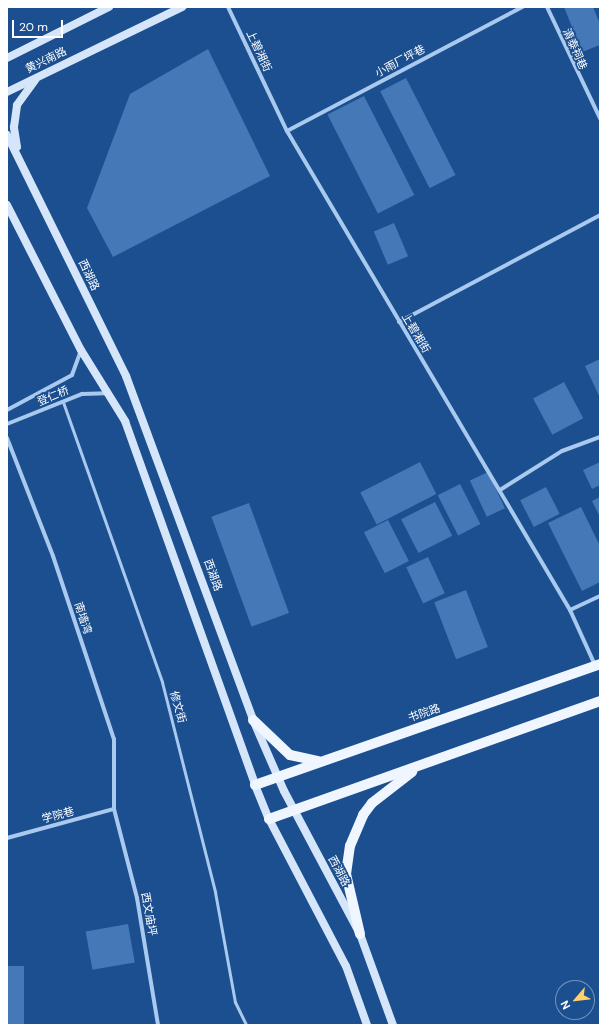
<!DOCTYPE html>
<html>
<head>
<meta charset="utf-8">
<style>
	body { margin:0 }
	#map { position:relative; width:607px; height:1032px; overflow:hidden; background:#1b4f8f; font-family:"DM Sans","Noto Sans SC",sans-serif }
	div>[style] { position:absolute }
	.building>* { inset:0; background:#4478b7; transform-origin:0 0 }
	.service>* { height:3px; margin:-1.5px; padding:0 1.5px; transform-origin:1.5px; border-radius:1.5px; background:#a9c9ee }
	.minor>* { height:4px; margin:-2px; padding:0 2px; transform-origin:2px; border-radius:2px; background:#a9c9ee }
	.secondary>* { height:8px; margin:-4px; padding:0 4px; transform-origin:4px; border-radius:4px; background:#d6e6fa }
	.primary>* { height:10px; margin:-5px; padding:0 5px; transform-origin:5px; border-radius:5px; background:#f0f6ff }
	span { translate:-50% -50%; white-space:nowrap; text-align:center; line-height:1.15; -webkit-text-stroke:3.5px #1b4f8f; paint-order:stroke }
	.street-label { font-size:11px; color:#fff }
	.frame { position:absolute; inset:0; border:8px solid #fff; pointer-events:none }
	.north { position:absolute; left:555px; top:980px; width:40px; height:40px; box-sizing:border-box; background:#1b4f8f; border:1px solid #7695bc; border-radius:50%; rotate:242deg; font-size:11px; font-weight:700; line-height:16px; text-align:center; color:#fff }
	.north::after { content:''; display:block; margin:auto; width:14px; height:18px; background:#ffd166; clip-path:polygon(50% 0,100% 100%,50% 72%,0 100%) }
	.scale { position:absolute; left:12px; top:20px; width:51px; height:18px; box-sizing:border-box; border:2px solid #fff; border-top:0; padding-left:5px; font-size:12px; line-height:14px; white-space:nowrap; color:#fff; -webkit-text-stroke:3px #1b4f8f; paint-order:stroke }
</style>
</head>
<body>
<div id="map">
	<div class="building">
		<div style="clip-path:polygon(564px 7px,593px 7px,600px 24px,600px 45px,582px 52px)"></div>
		<div style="clip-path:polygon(208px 49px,270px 176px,113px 257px,87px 208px,130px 94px)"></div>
		<div style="left:406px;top:78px;width:109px;height:29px;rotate:63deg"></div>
		<div style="left:364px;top:96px;width:111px;height:41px;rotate:63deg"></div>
		<div style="left:394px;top:223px;width:36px;height:22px;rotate:67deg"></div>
		<div style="clip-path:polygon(600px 359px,600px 398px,585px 366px)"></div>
		<div style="left:564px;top:382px;width:41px;height:35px;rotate:62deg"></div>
		<div style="left:420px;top:462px;width:36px;height:67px;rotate:63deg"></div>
		<div style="clip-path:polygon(600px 462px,600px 485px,592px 489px,583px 470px)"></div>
		<div style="left:488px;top:472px;width:40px;height:20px;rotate:65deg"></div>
		<div style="left:460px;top:484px;width:45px;height:25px;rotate:63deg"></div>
		<div style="left:546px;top:487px;width:30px;height:29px;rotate:63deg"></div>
		<div style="clip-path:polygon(600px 497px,600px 517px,592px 501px)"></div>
		<div style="left:435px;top:502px;width:38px;height:38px;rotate:63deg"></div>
		<div style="left:249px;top:503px;width:117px;height:40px;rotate:70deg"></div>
		<div style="clip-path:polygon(581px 507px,600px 546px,600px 582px,582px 591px,548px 523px)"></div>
		<div style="left:388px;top:520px;width:46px;height:27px;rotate:63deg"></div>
		<div style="left:428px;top:557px;width:40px;height:24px;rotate:65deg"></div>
		<div style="left:466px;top:590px;width:61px;height:34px;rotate:69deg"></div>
		<div style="left:128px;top:924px;width:39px;height:43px;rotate:80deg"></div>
		<div style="left:7px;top:966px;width:17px;height:59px"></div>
	</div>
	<div class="service">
		<div style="left:63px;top:402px;width:297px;rotate:70.5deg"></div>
		<div style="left:162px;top:682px;width:217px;rotate:75.8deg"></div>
		<div style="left:215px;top:892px;width:112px;rotate:79.7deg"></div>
		<div style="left:235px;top:1002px;width:25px;rotate:64deg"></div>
	</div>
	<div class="minor">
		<div style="left:228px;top:7px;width:137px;rotate:64.6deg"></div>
		<div style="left:287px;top:131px;width:556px;rotate:59.42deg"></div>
		<div style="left:570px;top:610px;width:60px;rotate:65.6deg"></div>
		<div style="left:547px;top:7px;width:123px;rotate:64.5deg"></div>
		<div style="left:287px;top:131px;width:266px;rotate:-27.8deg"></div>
		<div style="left:399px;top:322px;width:228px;rotate:-28deg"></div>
		<div style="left:7px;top:410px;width:74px;rotate:-28.3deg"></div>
		<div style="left:72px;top:375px;width:27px;rotate:-70deg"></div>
		<div style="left:7px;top:424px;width:81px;rotate:-21.8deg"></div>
		<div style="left:82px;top:394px;width:24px;rotate:-2deg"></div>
		<div style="left:7px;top:438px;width:127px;rotate:68.7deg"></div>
		<div style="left:53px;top:556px;width:193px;rotate:71.6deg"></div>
		<div style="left:114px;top:739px;width:70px;rotate:90deg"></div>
		<div style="left:114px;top:809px;width:92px;rotate:75.5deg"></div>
		<div style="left:137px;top:898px;width:129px;rotate:80.6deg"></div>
		<div style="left:500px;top:490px;width:73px;rotate:-32.2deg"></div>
		<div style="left:562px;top:451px;width:40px;rotate:-20.2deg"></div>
		<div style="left:570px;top:610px;width:33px;rotate:-25deg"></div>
		<div style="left:7px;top:838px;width:111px;rotate:-15.2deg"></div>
	</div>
	<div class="secondary">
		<div style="left:7px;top:58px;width:114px;rotate:-26.6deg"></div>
		<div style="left:7px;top:92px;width:195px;rotate:-25.9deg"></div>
		<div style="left:7px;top:135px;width:269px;rotate:63.7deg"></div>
		<div style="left:126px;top:376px;width:367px;rotate:69.7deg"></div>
		<div style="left:253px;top:720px;width:77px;rotate:66.4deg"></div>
		<div style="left:284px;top:791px;width:162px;rotate:62deg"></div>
		<div style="left:360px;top:934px;width:97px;rotate:70.1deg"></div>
		<div style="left:17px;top:147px;width:20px;rotate:-99deg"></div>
		<div style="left:14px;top:127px;width:22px;rotate:-82deg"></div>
		<div style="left:17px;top:105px;width:31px;rotate:-54deg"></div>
		<div style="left:7px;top:205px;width:163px;rotate:63deg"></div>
		<div style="left:81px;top:350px;width:84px;rotate:58.2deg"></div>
		<div style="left:125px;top:421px;width:387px;rotate:70.3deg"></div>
		<div style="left:255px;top:785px;width:37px;rotate:68deg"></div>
		<div style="left:269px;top:819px;width:166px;rotate:62.4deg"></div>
		<div style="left:346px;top:966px;width:63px;rotate:70.4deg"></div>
	</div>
	<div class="primary">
		<div style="left:253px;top:720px;width:51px;rotate:43.4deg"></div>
		<div style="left:290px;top:755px;width:29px;rotate:12deg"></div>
		<div style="left:255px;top:785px;width:366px;rotate:-19.3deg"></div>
		<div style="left:269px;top:819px;width:351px;rotate:-19.6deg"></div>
		<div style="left:360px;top:934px;width:62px;rotate:-103.1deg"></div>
		<div style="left:346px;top:874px;width:28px;rotate:-82deg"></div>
		<div style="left:350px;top:846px;width:34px;rotate:-67deg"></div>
		<div style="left:363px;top:815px;width:15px;rotate:-53deg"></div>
		<div style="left:372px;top:803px;width:51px;rotate:-37.8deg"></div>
	</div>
	<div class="street-label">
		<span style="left:575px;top:49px;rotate:66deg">清泰祠巷</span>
		<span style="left:259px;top:51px;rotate:65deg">上碧湘街</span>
		<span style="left:46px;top:60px;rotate:-26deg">黄兴南路</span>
		<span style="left:400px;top:61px;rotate:-28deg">小雨厂坪巷</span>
		<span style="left:89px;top:275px;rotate:64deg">西湖路</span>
		<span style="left:416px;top:333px;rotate:59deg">上碧湘街</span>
		<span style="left:53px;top:396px;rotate:-23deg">登仁桥</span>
		<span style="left:213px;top:575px;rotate:70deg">西湖路</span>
		<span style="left:83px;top:618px;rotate:72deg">南墙湾</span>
		<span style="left:178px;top:707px;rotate:74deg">修文街</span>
		<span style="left:424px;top:713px;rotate:-19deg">书院路</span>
		<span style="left:58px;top:815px;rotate:-15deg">学院巷</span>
		<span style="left:339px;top:871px;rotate:62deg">西湖路</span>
		<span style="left:149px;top:914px;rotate:80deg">西文庙坪</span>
	</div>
	<div class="frame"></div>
	<div class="north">N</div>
	<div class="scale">20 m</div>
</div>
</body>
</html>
